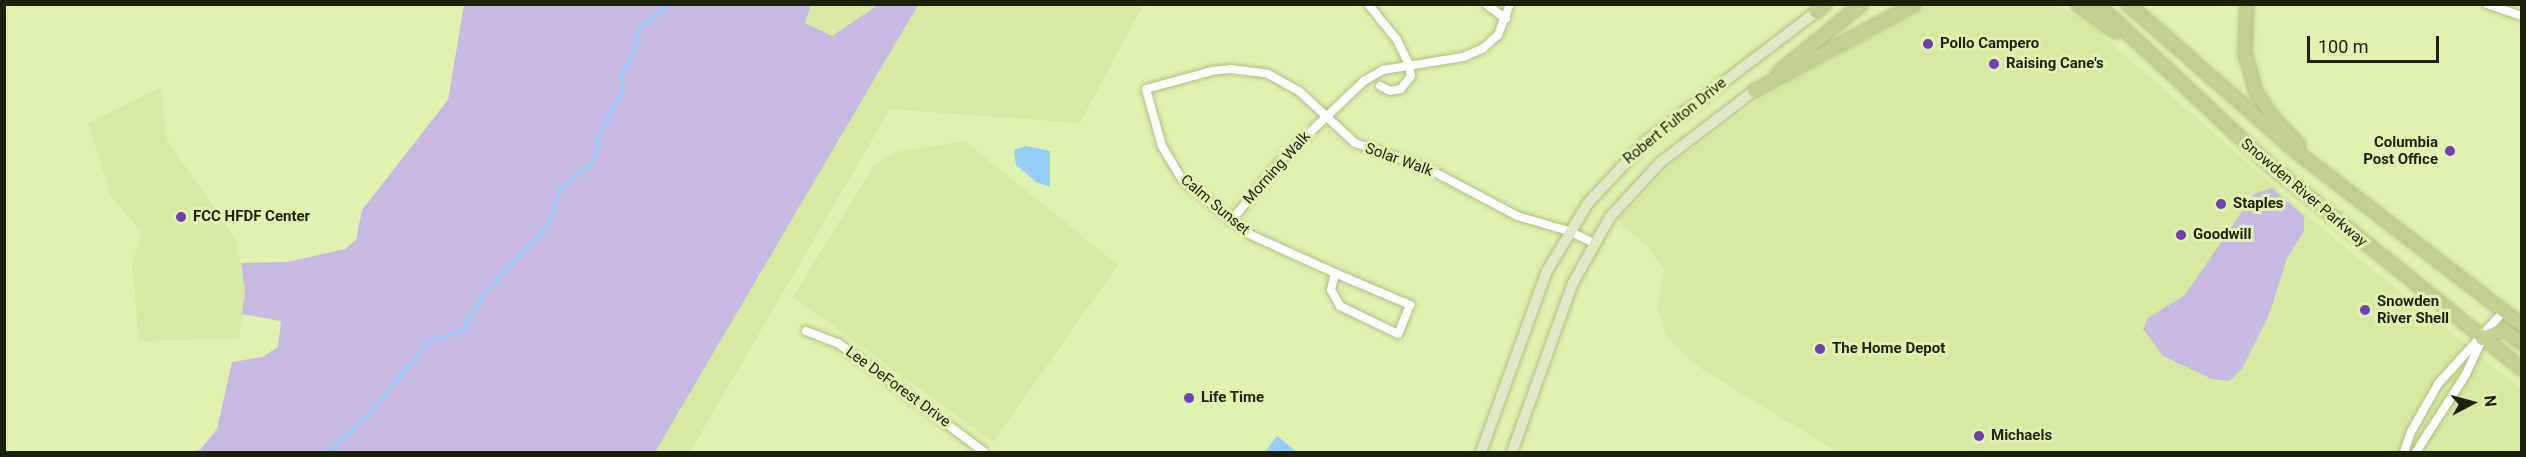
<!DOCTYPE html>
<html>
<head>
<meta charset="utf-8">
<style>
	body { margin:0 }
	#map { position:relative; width:2526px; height:457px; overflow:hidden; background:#dff2b0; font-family:Roboto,sans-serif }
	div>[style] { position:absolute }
	.built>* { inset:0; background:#d6eba1 }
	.green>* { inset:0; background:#c7b9e2 }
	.water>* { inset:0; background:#94cef9 }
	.stream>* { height:3px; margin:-1.5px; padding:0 1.5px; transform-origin:1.5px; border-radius:1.5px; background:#94cef9 }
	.roads { filter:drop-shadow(0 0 2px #afc080) drop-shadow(0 0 2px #afc080) }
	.street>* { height:8px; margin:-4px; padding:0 4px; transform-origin:4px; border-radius:4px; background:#fff }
	.secondary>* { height:10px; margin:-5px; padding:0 5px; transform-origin:5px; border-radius:5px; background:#e0e8c8 }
	.primary>* { height:12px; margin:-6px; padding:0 6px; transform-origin:6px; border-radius:6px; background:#c2d191 }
	.dots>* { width:16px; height:16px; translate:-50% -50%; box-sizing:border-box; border:3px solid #dff2b0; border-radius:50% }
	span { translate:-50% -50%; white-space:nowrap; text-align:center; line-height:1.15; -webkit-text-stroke:6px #dff2b0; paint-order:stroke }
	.poi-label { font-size:15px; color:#1c2208; font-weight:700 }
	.left { translate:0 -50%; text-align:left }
	.right { translate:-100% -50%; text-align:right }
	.street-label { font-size:15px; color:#1c2208 }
	.frame { position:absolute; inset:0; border:6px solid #1c2208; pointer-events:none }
	.north { position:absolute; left:2442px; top:373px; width:60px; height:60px; -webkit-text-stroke:4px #dff2b0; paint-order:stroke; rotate:84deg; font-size:16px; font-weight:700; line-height:24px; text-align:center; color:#1c2208 }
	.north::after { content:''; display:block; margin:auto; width:21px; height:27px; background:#1c2208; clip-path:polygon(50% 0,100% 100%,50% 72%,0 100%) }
	.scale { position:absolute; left:2307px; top:36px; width:132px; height:27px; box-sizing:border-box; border:3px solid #1c2208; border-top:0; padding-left:8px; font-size:18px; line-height:21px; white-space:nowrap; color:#1c2208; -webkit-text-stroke:4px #dff2b0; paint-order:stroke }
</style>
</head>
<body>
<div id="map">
	<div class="built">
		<div style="clip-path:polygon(1931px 4px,2059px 5px,2088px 23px,2336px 240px,2521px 389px,2521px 452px,1837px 452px,1697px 366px,1666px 336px,1657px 307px,1664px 270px,1648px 247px,1618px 221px,1672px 164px,1763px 97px)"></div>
		<div style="clip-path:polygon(811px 5px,1143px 5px,1080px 123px,890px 109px,690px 452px,648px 452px)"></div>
		<div style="clip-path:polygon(161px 87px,167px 140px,236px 239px,245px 291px,239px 338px,139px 341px,132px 265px,141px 232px,111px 196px,88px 123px)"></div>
		<div style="clip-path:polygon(965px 141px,1118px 265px,993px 442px,793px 297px,874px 165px,896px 152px)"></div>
	</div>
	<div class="green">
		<div style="clip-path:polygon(464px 5px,811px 5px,805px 23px,832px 36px,878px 5px,918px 5px,655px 452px,192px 452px,200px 450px,217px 429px,232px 362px,262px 357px,278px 347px,281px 321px,242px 314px,245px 291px,241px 263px,287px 262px,345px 249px,356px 240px,362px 210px,448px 100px)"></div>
		<div style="clip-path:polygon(2272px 188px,2304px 216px,2304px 231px,2287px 258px,2269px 315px,2242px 369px,2229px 381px,2212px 379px,2163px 356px,2143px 329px,2148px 318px,2185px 295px,2254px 194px)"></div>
	</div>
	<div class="water">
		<div style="clip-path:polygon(1026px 146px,1050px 151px,1050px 187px,1036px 182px,1016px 165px,1014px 150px)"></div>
		<div style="clip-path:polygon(1277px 436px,1296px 451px,1296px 452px,1265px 452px)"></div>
	</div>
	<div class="stream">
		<div style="left:328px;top:452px;width:62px;rotate:-44.3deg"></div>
		<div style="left:372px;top:409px;width:90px;rotate:-50deg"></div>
		<div style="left:430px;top:340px;width:34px;rotate:-17deg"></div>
		<div style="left:463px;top:330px;width:40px;rotate:-62deg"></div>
		<div style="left:482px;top:295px;width:97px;rotate:-47.1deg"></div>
		<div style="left:548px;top:224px;width:37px;rotate:-73deg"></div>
		<div style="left:559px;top:189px;width:45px;rotate:-38.7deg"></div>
		<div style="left:594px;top:161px;width:25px;rotate:-81deg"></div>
		<div style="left:598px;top:136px;width:51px;rotate:-61.9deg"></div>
		<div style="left:622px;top:91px;width:19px;rotate:-93deg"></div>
		<div style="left:621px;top:72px;width:16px;rotate:-52deg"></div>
		<div style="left:631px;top:59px;width:33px;rotate:-76deg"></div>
		<div style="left:639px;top:27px;width:39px;rotate:-37deg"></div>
	</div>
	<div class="roads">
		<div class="street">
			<div style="left:1368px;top:4px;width:46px;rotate:51.1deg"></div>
			<div style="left:1397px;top:40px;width:28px;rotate:64deg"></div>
			<div style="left:1409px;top:65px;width:11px;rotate:80deg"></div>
			<div style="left:1411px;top:76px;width:16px;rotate:128deg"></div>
			<div style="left:1401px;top:89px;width:11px;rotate:170deg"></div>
			<div style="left:1390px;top:91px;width:11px;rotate:-153deg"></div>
			<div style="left:1486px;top:4px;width:25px;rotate:37deg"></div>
			<div style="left:2487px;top:4px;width:37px;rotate:19deg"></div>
			<div style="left:1231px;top:221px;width:80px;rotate:-50.6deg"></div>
			<div style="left:1282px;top:159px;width:113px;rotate:-43.6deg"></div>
			<div style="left:1364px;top:81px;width:22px;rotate:-30deg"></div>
			<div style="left:1383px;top:70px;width:81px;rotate:-9.2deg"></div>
			<div style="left:1463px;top:57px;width:21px;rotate:-23deg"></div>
			<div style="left:1482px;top:49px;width:21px;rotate:-41deg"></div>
			<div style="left:1498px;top:35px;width:33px;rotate:-69deg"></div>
			<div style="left:1335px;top:273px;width:82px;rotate:23.1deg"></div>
			<div style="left:1410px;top:305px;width:31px;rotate:112deg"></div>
			<div style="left:1398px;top:334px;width:64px;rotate:-154.2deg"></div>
			<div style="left:1340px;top:306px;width:18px;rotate:-119deg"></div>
			<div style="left:1331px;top:290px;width:17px;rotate:-77deg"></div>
			<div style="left:1335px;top:273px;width:92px;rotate:-155.7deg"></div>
			<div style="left:1251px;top:235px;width:87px;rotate:-141.5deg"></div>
			<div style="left:1183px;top:181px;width:41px;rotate:-121deg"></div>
			<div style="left:1162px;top:146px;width:59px;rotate:-105.7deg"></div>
			<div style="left:1146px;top:89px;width:68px;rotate:-15.3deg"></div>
			<div style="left:1212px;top:71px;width:18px;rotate:-6deg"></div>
			<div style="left:1230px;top:69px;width:38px;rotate:7deg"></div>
			<div style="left:1268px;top:74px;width:35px;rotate:29deg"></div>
			<div style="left:1299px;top:91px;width:76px;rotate:42.9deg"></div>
			<div style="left:1355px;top:143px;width:74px;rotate:18.9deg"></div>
			<div style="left:1425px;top:167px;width:104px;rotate:28deg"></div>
			<div style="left:1517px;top:216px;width:54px;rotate:16.1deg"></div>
			<div style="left:1569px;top:231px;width:28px;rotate:26deg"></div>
			<div style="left:806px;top:331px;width:34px;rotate:21deg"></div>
			<div style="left:838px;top:343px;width:182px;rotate:36.7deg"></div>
			<div style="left:2404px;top:452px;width:21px;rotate:-71deg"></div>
			<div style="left:2411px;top:432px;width:55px;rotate:-60.6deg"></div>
			<div style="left:2438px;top:384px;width:98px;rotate:-47.9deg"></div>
			<div style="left:2416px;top:452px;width:93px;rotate:-57.3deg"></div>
			<div style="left:2466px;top:374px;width:38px;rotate:-65deg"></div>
		</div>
		<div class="secondary">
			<div style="left:1481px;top:452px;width:193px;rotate:-70deg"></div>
			<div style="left:1547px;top:271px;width:79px;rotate:-58.9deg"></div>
			<div style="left:1588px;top:203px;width:85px;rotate:-46.9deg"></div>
			<div style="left:1646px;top:141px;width:213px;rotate:-37.2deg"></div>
			<div style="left:1512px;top:452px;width:180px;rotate:-70.2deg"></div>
			<div style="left:1573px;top:283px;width:76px;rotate:-60.7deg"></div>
			<div style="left:1610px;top:217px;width:75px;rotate:-47.2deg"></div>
			<div style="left:1661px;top:162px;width:117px;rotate:-37.4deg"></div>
		</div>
		<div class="primary">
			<div style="left:2077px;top:4px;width:47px;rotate:36.4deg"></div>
			<div style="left:2097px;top:4px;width:241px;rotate:43deg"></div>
			<div style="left:2273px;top:168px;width:320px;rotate:38.9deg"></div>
			<div style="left:2128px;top:4px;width:225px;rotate:41.2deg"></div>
			<div style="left:2297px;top:152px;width:284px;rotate:37.6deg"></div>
			<div style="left:2247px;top:4px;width:49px;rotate:92.3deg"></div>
			<div style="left:2245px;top:53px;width:41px;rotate:74.2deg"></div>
			<div style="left:2256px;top:92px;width:32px;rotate:56deg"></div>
			<div style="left:2274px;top:119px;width:36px;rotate:46deg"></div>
			<div style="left:1816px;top:12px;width:12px;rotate:-42deg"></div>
			<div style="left:1779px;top:72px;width:107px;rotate:-39.3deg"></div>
			<div style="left:1754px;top:91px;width:183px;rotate:-28.4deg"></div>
			<div style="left:2482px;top:339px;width:23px;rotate:-25deg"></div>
			<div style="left:2503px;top:329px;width:24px;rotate:36deg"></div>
		</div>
	</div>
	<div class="dots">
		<div style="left:1928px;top:44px;background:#733cb3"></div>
		<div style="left:1994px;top:64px;background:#733cb3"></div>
		<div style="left:2450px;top:151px;background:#733cb3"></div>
		<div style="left:2221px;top:204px;background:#733cb3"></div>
		<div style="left:181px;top:217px;background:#733cb3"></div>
		<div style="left:2181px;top:235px;background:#733cb3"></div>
		<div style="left:2365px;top:310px;background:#733cb3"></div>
		<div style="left:1820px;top:349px;background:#733cb3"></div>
		<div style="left:1189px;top:398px;background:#733cb3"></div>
		<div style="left:1979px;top:436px;background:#733cb3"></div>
	</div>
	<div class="poi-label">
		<span class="left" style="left:1940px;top:44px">Pollo Campero</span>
		<span class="left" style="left:2006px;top:64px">Raising Cane's</span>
		<span class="right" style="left:2438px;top:151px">Columbia<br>Post Office</span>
		<span class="left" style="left:2233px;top:204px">Staples</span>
		<span class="left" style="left:193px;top:217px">FCC HFDF Center</span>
		<span class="left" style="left:2193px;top:235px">Goodwill</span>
		<span class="left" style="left:2377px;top:310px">Snowden<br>River Shell</span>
		<span class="left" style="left:1832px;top:349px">The Home Depot</span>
		<span class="left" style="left:1201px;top:398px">Life Time</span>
		<span class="left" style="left:1991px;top:436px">Michaels</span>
	</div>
	<div class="street-label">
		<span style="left:1675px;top:121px;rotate:-39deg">Robert Fulton Drive</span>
		<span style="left:1399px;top:160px;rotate:20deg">Solar Walk</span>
		<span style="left:1277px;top:168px;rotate:-48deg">Morning Walk</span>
		<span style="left:2304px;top:193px;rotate:40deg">Snowden River Parkway</span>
		<span style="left:1215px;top:205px;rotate:40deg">Calm Sunset</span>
		<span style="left:898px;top:387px;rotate:36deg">Lee DeForest Drive</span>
	</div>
	<div class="frame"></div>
	<div class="north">N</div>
	<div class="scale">100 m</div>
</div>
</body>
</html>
